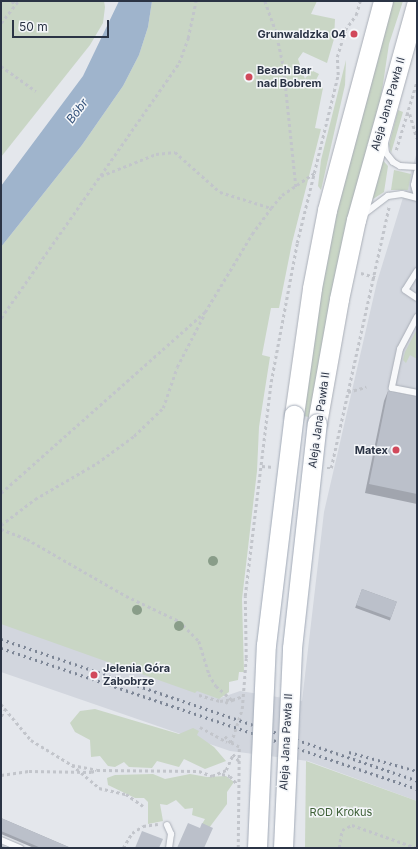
<!DOCTYPE html>
<html>
<head>
<meta charset="utf-8">
<style>
	body { margin:0 }
	#map { position:relative; width:418px; height:849px; overflow:hidden; background:#e4e7ec; font-family:Inter,sans-serif }
	div>[style] { position:absolute }
	.built>* { inset:0; background:#d2d6de }
	.green>* { inset:0; background:#c9d6c5 }
	.water>* { inset:0; background:#9fb4cc }
	.path>* { height:2.5px; margin-top:-1.25px; transform-origin:0; background:repeating-linear-gradient(90deg,#c2c5cb 0 3px,transparent 0 6px) }
	.roads { filter:drop-shadow(0 0 1px #a9aeb7) drop-shadow(0 0 1px #a9aeb7) }
	.lane>* { height:6px; margin:-3px; padding:0 3px; transform-origin:3px; border-radius:3px; background:#f7f8fa }
	.primary>* { height:19px; margin:-9.5px; padding:0 9.5px; transform-origin:9.5px; border-radius:9.5px; background:#fff }
	.rail>* { height:3px; margin-top:-1.5px; transform-origin:0; background:repeating-linear-gradient(90deg,#7d8696 0 2px,transparent 0 6px) }
	.bridges { filter:drop-shadow(0 0 1px #a3abb8) drop-shadow(0 0 1px #a3abb8) }
	.primary-bridge>* { height:19px; margin:-9.5px; padding:0 9.5px; transform-origin:9.5px; border-radius:9.5px; background:#fff }
	.trees>* { width:10px; height:10px; margin:-5px; border-radius:50%; background:#899d89 }
	.wall>* { inset:0; background:#a1a5ae; transform-origin:0 0 }
	.building>* { inset:0; background:#bbc0ca; transform-origin:0 0 }
	.dots>* { width:11px; height:11px; translate:-50% -50%; box-sizing:border-box; border:2px solid #f4f6f9; border-radius:50% }
	span { translate:-50% -50%; white-space:nowrap; text-align:center; line-height:1.15; -webkit-text-stroke:3px #f4f6f9; paint-order:stroke }
	.poi-label { font-size:11px; color:#2b3445; font-weight:700 }
	.right { translate:-100% -50%; text-align:right }
	.left { translate:0 -50%; text-align:left }
	.street-label { font-size:11px; color:#2b3445 }
	.park-label { font-size:11px; color:#3f6138 }
	.water-label { font-size:12px; color:#34527a; font-style:italic }
	.frame { position:absolute; inset:0; border:2px solid #2b3445; pointer-events:none }
	.scale { position:absolute; left:12px; top:20px; width:97px; height:18px; box-sizing:border-box; border:2px solid #2b3445; border-top:0; padding-left:5px; font-size:12px; line-height:14px; white-space:nowrap; color:#2b3445; -webkit-text-stroke:3px #f4f6f9; paint-order:stroke }
</style>
</head>
<body>
<div id="map">
	<div class="built">
		<div style="clip-path:polygon(417px 152px,417px 801px,308px 761px,230px 751px,1px 672px,1px 605px,114px 650px,220px 698px,240px 691px,302px 701px,324px 512px,377px 282px)"></div>
	</div>
	<div class="green">
		<div style="clip-path:polygon(1px 1px,104px 1px,105px 7px,103px 23px,90px 45px,1px 157px)"></div>
		<div style="clip-path:polygon(152px 1px,317px 1px,311px 14px,335px 19px,334px 39px,327px 63px,303px 52px,298px 59px,305px 79px,311px 70px,319px 74px,316px 80px,323px 88px,315px 128px,321px 129px,292px 243px,279px 308px,271px 308px,262px 355px,270px 357px,259px 427px,257px 471px,242px 599px,244px 672px,239px 672px,238px 680px,229px 682px,229px 692px,219px 699px,197px 691px,195px 693px,1px 624px,1px 247px,82px 145px,123px 86px,139px 55px,148px 27px)"></div>
		<div style="clip-path:polygon(392px 1px,403px 1px,389px 44px,381px 97px,366px 152px,309px 417px,303px 416px,324px 259px,374px 60px)"></div>
		<div style="clip-path:polygon(346px 60px,345px 85px,321px 190px,318px 186px,321px 160px)"></div>
		<div style="clip-path:polygon(398px 110px,403px 112px,391px 153px,389px 145px)"></div>
		<div style="clip-path:polygon(380px 157px,388px 166px,384px 192px,370px 201px)"></div>
		<div style="clip-path:polygon(394px 170px,411px 174px,408px 190px,391px 190px)"></div>
		<div style="clip-path:polygon(417px 329px,417px 359px,410px 355px,406px 363px,403px 360px,405px 352px)"></div>
		<div style="clip-path:polygon(95px 709px,179px 734px,193px 728px,199px 731px,197px 735px,214px 747px,226px 761px,205px 769px,184px 759px,179px 767px,157px 761px,152px 768px,129px 767px,124px 762px,115px 767px,108px 766px,100px 756px,91px 757px,90px 740px,75px 732px,70px 723px,80px 711px)"></div>
		<div style="clip-path:polygon(306px 761px,417px 801px,417px 848px,305px 848px)"></div>
		<div style="clip-path:polygon(153px 774px,165px 779px,190px 774px,207px 777px,226px 776px,234px 782px,227px 792px,227px 804px,209px 828px,202px 824px,205px 819px,192px 815px,193px 808px,185px 809px,176px 800px,167px 805px,160px 804px,163px 821px,148px 824px,148px 802px,144px 798px,135px 798px,108px 785px,107px 778px,115px 775px)"></div>
	</div>
	<div class="water">
		<div style="clip-path:polygon(119px 1px,152px 1px,148px 27px,139px 55px,123px 86px,82px 145px,1px 247px,1px 186px,83px 76px)"></div>
	</div>
	<div class="path">
		<div style="left:12px;top:1px;width:6px;rotate:45deg"></div>
		<div style="left:265px;top:1px;width:32px;rotate:70deg"></div>
		<div style="left:276px;top:31px;width:40px;rotate:78deg"></div>
		<div style="left:284px;top:70px;width:118px;rotate:84.1deg"></div>
		<div style="left:1px;top:23px;width:28px;rotate:-52deg"></div>
		<div style="left:1px;top:66px;width:43px;rotate:35.5deg"></div>
		<div style="left:406px;top:113px;width:4px;rotate:14deg"></div>
		<div style="left:410px;top:114px;width:25px;rotate:74deg"></div>
		<div style="left:396px;top:150px;width:72px;rotate:-73.1deg"></div>
		<div style="left:101px;top:176px;width:59px;rotate:-21.8deg"></div>
		<div style="left:156px;top:154px;width:19px;rotate:-6deg"></div>
		<div style="left:175px;top:152px;width:60px;rotate:41.6deg"></div>
		<div style="left:220px;top:192px;width:53px;rotate:17.4deg"></div>
		<div style="left:271px;top:208px;width:17px;rotate:-50deg"></div>
		<div style="left:282px;top:195px;width:40px;rotate:-34deg"></div>
		<div style="left:361px;top:273px;width:15px;rotate:16deg"></div>
		<div style="left:1px;top:318px;width:311px;rotate:-55.1deg"></div>
		<div style="left:179px;top:63px;width:27px;rotate:-70deg"></div>
		<div style="left:188px;top:38px;width:38px;rotate:-78deg"></div>
		<div style="left:348px;top:392px;width:19px;rotate:-16deg"></div>
		<div style="left:262px;top:466px;width:12px;rotate:5deg"></div>
		<div style="left:327px;top:468px;width:4px"></div>
		<div style="left:331px;top:468px;width:268px;rotate:-77.5deg"></div>
		<div style="left:1px;top:493px;width:273px;rotate:-41.6deg"></div>
		<div style="left:205px;top:312px;width:91px;rotate:-58.9deg"></div>
		<div style="left:252px;top:234px;width:32px;rotate:-54deg"></div>
		<div style="left:1px;top:525px;width:43px;rotate:-37.4deg"></div>
		<div style="left:35px;top:499px;width:72px;rotate:-30.1deg"></div>
		<div style="left:97px;top:463px;width:46px;rotate:-36.1deg"></div>
		<div style="left:134px;top:436px;width:40px;rotate:-44deg"></div>
		<div style="left:163px;top:408px;width:43px;rotate:-71.1deg"></div>
		<div style="left:177px;top:367px;width:59px;rotate:-62.6deg"></div>
		<div style="left:1px;top:529px;width:28px;rotate:21deg"></div>
		<div style="left:27px;top:539px;width:114px;rotate:29.9deg"></div>
		<div style="left:126px;top:596px;width:59px;rotate:25.3deg"></div>
		<div style="left:179px;top:621px;width:28px;rotate:45deg"></div>
		<div style="left:199px;top:641px;width:34px;rotate:73deg"></div>
		<div style="left:209px;top:674px;width:14px;rotate:60deg"></div>
		<div style="left:216px;top:686px;width:21px;rotate:41deg"></div>
		<div style="left:232px;top:700px;width:12px;rotate:-20deg"></div>
		<div style="left:199px;top:695px;width:22px;rotate:16deg"></div>
		<div style="left:220px;top:701px;width:12px;rotate:-9deg"></div>
		<div style="left:225px;top:703px;width:8px;rotate:-23deg"></div>
		<div style="left:1px;top:704px;width:47px;rotate:50.2deg"></div>
		<div style="left:31px;top:740px;width:48px;rotate:31.4deg"></div>
		<div style="left:72px;top:765px;width:25px;rotate:11deg"></div>
		<div style="left:97px;top:770px;width:102px;rotate:0.6deg"></div>
		<div style="left:199px;top:771px;width:14px;rotate:21deg"></div>
		<div style="left:212px;top:776px;width:15px;rotate:-23deg"></div>
		<div style="left:226px;top:770px;width:17px;rotate:-66deg"></div>
		<div style="left:233px;top:754px;width:9px;rotate:49deg"></div>
		<div style="left:1px;top:716px;width:9px;rotate:-58deg"></div>
		<div style="left:200px;top:727px;width:31px;rotate:29deg"></div>
		<div style="left:225px;top:736px;width:9px;rotate:49deg"></div>
		<div style="left:72px;top:765px;width:35px;rotate:40deg"></div>
		<div style="left:99px;top:788px;width:28px;rotate:13deg"></div>
		<div style="left:126px;top:794px;width:21px;rotate:35deg"></div>
		<div style="left:222px;top:774px;width:8px;rotate:14deg"></div>
		<div style="left:230px;top:776px;width:12px;rotate:48deg"></div>
		<div style="left:1px;top:775px;width:28px;rotate:-8deg"></div>
		<div style="left:29px;top:771px;width:62px;rotate:0.9deg"></div>
		<div style="left:91px;top:772px;width:6px;rotate:-18deg"></div>
		<div style="left:123px;top:848px;width:17px;rotate:-59deg"></div>
		<div style="left:132px;top:833px;width:13px;rotate:-32deg"></div>
		<div style="left:143px;top:826px;width:15px;rotate:-8deg"></div>
		<div style="left:238px;top:848px;width:101px;rotate:-89.4deg"></div>
		<div style="left:239px;top:747px;width:9px;rotate:-153deg"></div>
		<div style="left:231px;top:743px;width:36px;rotate:-72deg"></div>
		<div style="left:242px;top:709px;width:51px;rotate:-85.5deg"></div>
		<div style="left:246px;top:658px;width:62px;rotate:-90.9deg"></div>
		<div style="left:245px;top:596px;width:216px;rotate:-83.1deg"></div>
		<div style="left:271px;top:382px;width:141px;rotate:-79.4deg"></div>
		<div style="left:297px;top:243px;width:173px;rotate:-76.3deg"></div>
		<div style="left:338px;top:75px;width:18px;rotate:-93deg"></div>
		<div style="left:337px;top:57px;width:28px;rotate:-73deg"></div>
		<div style="left:345px;top:30px;width:19px;rotate:-54deg"></div>
		<div style="left:356px;top:15px;width:15px;rotate:-74deg"></div>
		<div style="left:339px;top:848px;width:18px;rotate:-81deg"></div>
		<div style="left:342px;top:830px;width:11px;rotate:-27deg"></div>
		<div style="left:352px;top:825px;width:69px;rotate:19.5deg"></div>
	</div>
	<div class="roads">
		<div class="lane">
			<div style="left:385px;top:144px;width:9px;rotate:84deg"></div>
			<div style="left:386px;top:153px;width:11px;rotate:52deg"></div>
			<div style="left:393px;top:162px;width:8px;rotate:30deg"></div>
			<div style="left:400px;top:166px;width:17px;rotate:3deg"></div>
			<div style="left:417px;top:172px;width:13px;rotate:103deg"></div>
			<div style="left:414px;top:185px;width:11px;rotate:75deg"></div>
			<div style="left:364px;top:214px;width:30px;rotate:-37deg"></div>
			<div style="left:388px;top:196px;width:14px;rotate:-8deg"></div>
			<div style="left:402px;top:194px;width:16px;rotate:15deg"></div>
			<div style="left:417px;top:271px;width:22px;rotate:122deg"></div>
			<div style="left:405px;top:290px;width:14px;rotate:34deg"></div>
			<div style="left:417px;top:317px;width:36px;rotate:118deg"></div>
			<div style="left:400px;top:349px;width:40px;rotate:102deg"></div>
			<div style="left:392px;top:388px;width:25px;rotate:11deg"></div>
			<div style="left:167px;top:825px;width:10px;rotate:66deg"></div>
			<div style="left:171px;top:834px;width:14px;rotate:98deg"></div>
			<div style="left:1px;top:840px;width:21px;rotate:23deg"></div>
		</div>
		<div class="primary">
			<div style="left:294px;top:415px;width:128px;rotate:-81.9deg"></div>
			<div style="left:312px;top:288px;width:79px;rotate:-79.1deg"></div>
			<div style="left:327px;top:210px;width:216px;rotate:-75deg"></div>
			<div style="left:317px;top:423px;width:126px;rotate:-79.9deg"></div>
			<div style="left:339px;top:299px;width:81px;rotate:-77.9deg"></div>
			<div style="left:356px;top:220px;width:226px;rotate:-74.4deg"></div>
		</div>
	</div>
	<div class="rail">
		<div style="left:1px;top:639px;width:440px;rotate:18.8deg"></div>
		<div style="left:1px;top:648px;width:439px;rotate:18.7deg"></div>
		<div style="left:349px;top:752px;width:71px;rotate:15.6deg"></div>
	</div>
	<div class="bridges">
		<div class="primary-bridge">
			<div style="left:257px;top:848px;width:203px;rotate:-87.5deg"></div>
			<div style="left:266px;top:645px;width:232px;rotate:-83.1deg"></div>
			<div style="left:283px;top:848px;width:200px;rotate:-87.4deg"></div>
			<div style="left:292px;top:648px;width:226px;rotate:-83.7deg"></div>
		</div>
	</div>
	<div class="trees">
		<div style="left:213px;top:561px"></div>
		<div style="left:137px;top:610px"></div>
		<div style="left:179px;top:626px"></div>
	</div>
	<div class="wall">
		<div style="clip-path:polygon(388px 391px,417px 397px,417px 504px,365px 493px,384px 401px)"></div>
		<div style="left:362px;top:589px;width:37px;height:20px;rotate:20deg"></div>
		<div style="clip-path:polygon(1px 818px,71px 848px,34px 848px,1px 834px)"></div>
	</div>
	<div class="building">
		<div style="clip-path:polygon(388px 391px,417px 397px,417px 494px,369px 484px)"></div>
		<div style="left:362px;top:589px;width:37px;height:17px;rotate:20deg"></div>
		<div style="clip-path:polygon(1px 818px,71px 848px,41px 848px,1px 831px)"></div>
		<div style="clip-path:polygon(188px 823px,200px 828px,202px 823px,213px 828px,204px 848px,177px 848px)"></div>
		<div style="clip-path:polygon(142px 831px,163px 839px,159px 848px,135px 848px)"></div>
		<div style="clip-path:polygon(1px 845px,9px 848px,1px 848px)"></div>
	</div>
	<div class="dots">
		<div style="left:354px;top:34px;background:#d1495b"></div>
		<div style="left:249px;top:77px;background:#d1495b"></div>
		<div style="left:396px;top:450px;background:#d1495b"></div>
		<div style="left:94px;top:675px;background:#d1495b"></div>
	</div>
	<div class="poi-label">
		<span class="right" style="left:346px;top:34px">Grunwaldzka 04</span>
		<span class="left" style="left:257px;top:77px">Beach Bar<br>nad Bobrem</span>
		<span class="right" style="left:388px;top:450px">Matex</span>
		<span class="left" style="left:103px;top:675px">Jelenia Góra<br>Zabobrze</span>
	</div>
	<div class="street-label">
		<span style="left:388px;top:104px;rotate:-74deg">Aleja Jana Pawła II</span>
		<span style="left:319px;top:420px;rotate:-82deg">Aleja Jana Pawła II</span>
		<span style="left:286px;top:742px;rotate:-87deg">Aleja Jana Pawła II</span>
	</div>
	<div class="park-label">
		<span style="left:341px;top:812px">ROD Krokus</span>
	</div>
	<div class="water-label">
		<span style="left:77px;top:111px;rotate:-53deg">Bóbr</span>
	</div>
	<div class="frame"></div>
	<div class="scale">50 m</div>
</div>
</body>
</html>
